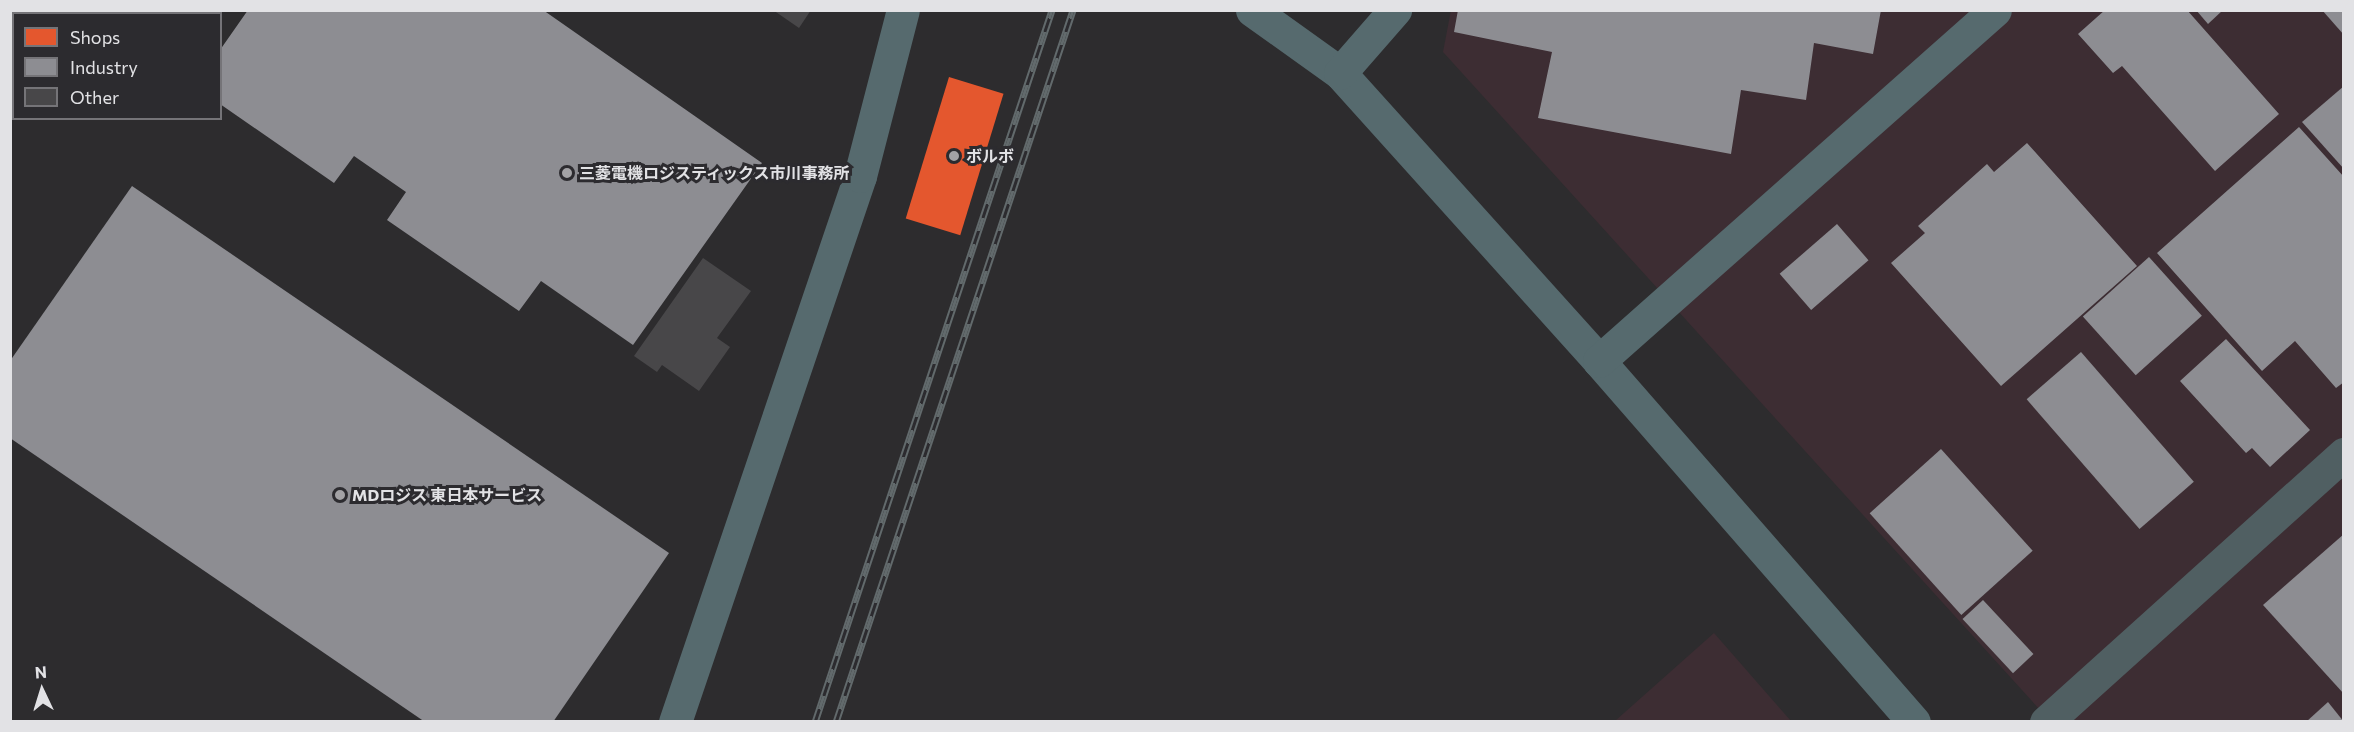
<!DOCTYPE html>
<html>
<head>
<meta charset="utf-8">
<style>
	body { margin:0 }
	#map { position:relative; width:2354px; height:732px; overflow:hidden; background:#2d2c2e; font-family:Commissioner,"Noto Sans JP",sans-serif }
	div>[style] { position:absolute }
	.industrial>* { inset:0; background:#3d2d33 }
	.shops>* { inset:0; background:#e4572e; transform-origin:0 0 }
	.industry>* { inset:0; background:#8d8d92; transform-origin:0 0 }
	.building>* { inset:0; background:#484749 }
	.street>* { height:33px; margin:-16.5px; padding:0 16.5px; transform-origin:16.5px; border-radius:16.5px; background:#505f62 }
	.secondary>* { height:33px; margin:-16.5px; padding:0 16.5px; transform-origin:16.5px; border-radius:16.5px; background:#566a6e }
	.highway>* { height:33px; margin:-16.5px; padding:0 16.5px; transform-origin:16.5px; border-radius:16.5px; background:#566d71 }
	.rail>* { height:7px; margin-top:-3.5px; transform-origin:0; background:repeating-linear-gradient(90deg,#2c2b2f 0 14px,#626a6c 0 28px); box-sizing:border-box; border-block:2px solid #626a6c }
	.dots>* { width:16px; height:16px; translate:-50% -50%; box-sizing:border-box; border:3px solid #2c2b2f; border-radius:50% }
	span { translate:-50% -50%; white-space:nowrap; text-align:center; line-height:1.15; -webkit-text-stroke:6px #2c2b2f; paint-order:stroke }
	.poi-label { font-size:16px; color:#e2e2e5; font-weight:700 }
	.left { translate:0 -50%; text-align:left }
	.frame { position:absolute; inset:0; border:12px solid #e2e2e5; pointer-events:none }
	.legend { position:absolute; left:12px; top:12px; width:210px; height:108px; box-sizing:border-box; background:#2c2b2f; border:2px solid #757478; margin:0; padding:8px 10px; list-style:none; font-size:18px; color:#e2e2e5 }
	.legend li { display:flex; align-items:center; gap:12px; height:30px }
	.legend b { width:30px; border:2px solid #757478 }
	.north { position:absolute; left:12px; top:660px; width:60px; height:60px; -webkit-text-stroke:4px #2c2b2f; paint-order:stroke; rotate:356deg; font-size:16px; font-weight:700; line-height:24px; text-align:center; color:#e2e2e5 }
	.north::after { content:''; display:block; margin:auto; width:21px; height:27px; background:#e2e2e5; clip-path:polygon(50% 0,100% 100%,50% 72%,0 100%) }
</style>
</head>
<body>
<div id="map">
	<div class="industrial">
		<div style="clip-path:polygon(1451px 10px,2343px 11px,2343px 721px,2050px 721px,1443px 52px)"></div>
		<div style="clip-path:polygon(1714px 633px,1791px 721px,1615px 721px)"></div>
	</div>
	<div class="shops">
		<div style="left:949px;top:77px;width:57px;height:148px;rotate:17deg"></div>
	</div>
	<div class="industry">
		<div style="clip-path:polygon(248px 10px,543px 10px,762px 163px,633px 345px,541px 281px,519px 311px,387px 220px,406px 192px,354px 156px,334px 183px,220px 104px,220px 50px)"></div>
		<div style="clip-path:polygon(1458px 10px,1881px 10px,1873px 54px,1814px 43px,1806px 100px,1741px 90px,1731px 154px,1538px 118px,1552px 52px,1454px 32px)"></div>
		<div style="clip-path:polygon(2105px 10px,2187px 10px,2279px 114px,2215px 171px,2122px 66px,2113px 73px,2078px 34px)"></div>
		<div style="clip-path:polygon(2196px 10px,2223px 10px,2208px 24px)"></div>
		<div style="clip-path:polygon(2322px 10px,2344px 10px,2344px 35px)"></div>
		<div style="clip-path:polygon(2344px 86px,2344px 169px,2302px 122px)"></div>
		<div style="clip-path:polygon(2299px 127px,2344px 177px,2344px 382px,2336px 388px,2295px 341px,2262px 371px,2157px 253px)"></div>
		<div style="clip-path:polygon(2027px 143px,2137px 266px,2001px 386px,1891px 263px,1925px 233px,1918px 226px,1987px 164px,1994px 172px)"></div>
		<div style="clip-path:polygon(132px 186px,669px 553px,553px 722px,425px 722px,10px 438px,10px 361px)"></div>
		<div style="left:1837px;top:224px;width:48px;height:76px;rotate:49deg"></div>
		<div style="left:2149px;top:257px;width:79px;height:89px;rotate:48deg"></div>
		<div style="clip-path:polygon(2226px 339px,2310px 430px,2270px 467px,2252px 448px,2246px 453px,2180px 381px)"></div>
		<div style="left:2081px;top:352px;width:172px;height:72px;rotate:49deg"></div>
		<div style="left:1941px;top:449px;width:137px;height:96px;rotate:48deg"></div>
		<div style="clip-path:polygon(2344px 534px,2344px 694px,2263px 605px)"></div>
		<div style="left:1983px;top:600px;width:74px;height:28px;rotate:47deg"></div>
		<div style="clip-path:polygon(2328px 702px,2344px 722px,2306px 722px)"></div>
	</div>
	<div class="building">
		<div style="clip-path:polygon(773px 10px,811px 10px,799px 28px)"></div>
		<div style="clip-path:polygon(703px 258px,751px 291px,717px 338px,730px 347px,699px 391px,662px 365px,657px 372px,634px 356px)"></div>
	</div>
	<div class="street">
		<div style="left:2046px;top:722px;width:401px;rotate:-42deg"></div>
	</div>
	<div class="secondary">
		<div style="left:1252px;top:10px;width:108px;rotate:35.6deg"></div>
		<div style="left:1340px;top:73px;width:387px;rotate:48deg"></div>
		<div style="left:1599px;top:361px;width:479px;rotate:48.9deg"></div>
		<div style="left:1340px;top:73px;width:84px;rotate:-48.9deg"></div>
		<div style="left:1599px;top:361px;width:529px;rotate:-41.55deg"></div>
		<div style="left:675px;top:722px;width:576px;rotate:-71.28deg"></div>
		<div style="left:860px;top:176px;width:171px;rotate:-75.5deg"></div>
	</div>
	<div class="highway">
		<div style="left:46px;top:14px;width:4px;rotate:-63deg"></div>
		<div style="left:10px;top:69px;width:6px;rotate:-51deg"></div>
	</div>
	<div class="rail">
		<div style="left:815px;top:722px;width:750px;rotate:-71.59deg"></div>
		<div style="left:836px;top:722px;width:750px;rotate:-71.59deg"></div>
	</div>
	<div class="dots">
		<div style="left:954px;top:156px;background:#a3a2a5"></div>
		<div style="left:567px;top:173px;background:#a3a2a5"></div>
		<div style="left:340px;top:495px;background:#a3a2a5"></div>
	</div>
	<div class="poi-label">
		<span class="left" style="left:966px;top:156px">ボルボ</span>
		<span class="left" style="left:579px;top:173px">三菱電機ロジスティックス市川事務所</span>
		<span class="left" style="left:352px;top:495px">MDロジス 東日本サービス</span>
	</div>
	<div class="frame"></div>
	<ul class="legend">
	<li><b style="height:16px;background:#e4572e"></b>Shops</li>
	<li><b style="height:16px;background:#8d8d92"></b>Industry</li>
	<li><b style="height:16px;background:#484749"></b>Other</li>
	</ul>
	<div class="north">N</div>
</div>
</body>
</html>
